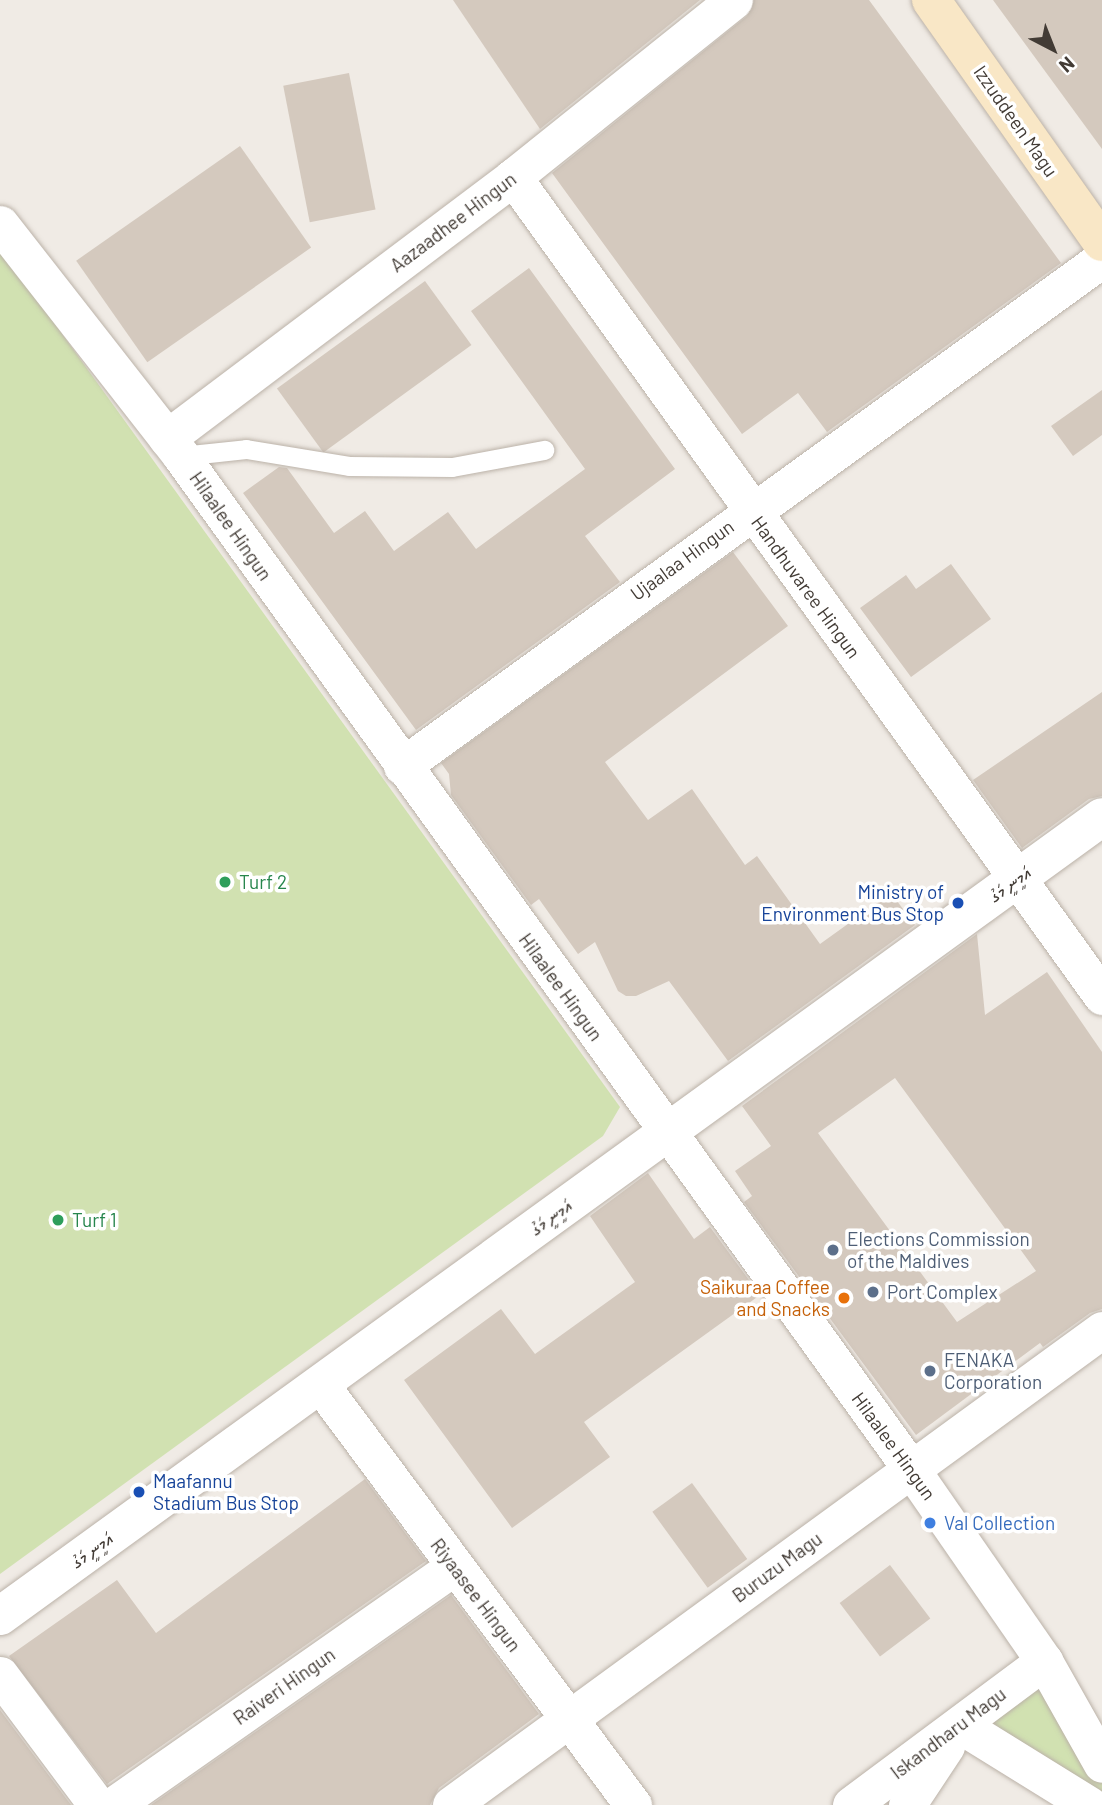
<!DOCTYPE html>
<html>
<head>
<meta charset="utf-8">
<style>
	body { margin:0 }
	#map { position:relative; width:1102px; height:1805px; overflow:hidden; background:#f0ebe5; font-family:Barlow,"Noto Sans Thaana",sans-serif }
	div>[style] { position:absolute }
	.green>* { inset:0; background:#d1e1b1 }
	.building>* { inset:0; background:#d4c9be; transform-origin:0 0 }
	.roads { filter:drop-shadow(0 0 2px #bbb2a8) drop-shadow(0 0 2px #bbb2a8) }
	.service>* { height:19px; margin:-9.5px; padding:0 9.5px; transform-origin:9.5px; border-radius:9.5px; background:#fff }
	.minor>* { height:37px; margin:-18.5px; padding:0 18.5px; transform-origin:18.5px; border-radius:18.5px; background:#fff }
	.tertiary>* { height:38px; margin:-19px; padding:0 19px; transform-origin:19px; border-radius:19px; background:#fff }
	.secondary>* { height:38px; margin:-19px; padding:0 19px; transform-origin:19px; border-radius:19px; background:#f9e7c6 }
	.dots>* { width:19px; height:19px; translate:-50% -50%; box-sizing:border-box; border:4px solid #fff; border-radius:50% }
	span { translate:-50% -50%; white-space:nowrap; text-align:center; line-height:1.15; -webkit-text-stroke:7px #fff; paint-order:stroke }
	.street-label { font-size:19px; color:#423b35 }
	.leisure-label { font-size:19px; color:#27864d }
	.left { translate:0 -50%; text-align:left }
	.transit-label { font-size:19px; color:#164399 }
	.right { translate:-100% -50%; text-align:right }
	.service-label { font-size:19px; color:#4e5e75 }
	.food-label { font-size:19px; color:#c56008 }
	.shop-label { font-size:19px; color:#366cbe }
	.north { position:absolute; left:1018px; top:14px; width:70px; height:70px; -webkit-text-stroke:5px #fff; paint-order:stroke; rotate:138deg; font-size:19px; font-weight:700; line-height:28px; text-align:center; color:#423b35 }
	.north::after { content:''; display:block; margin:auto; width:24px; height:32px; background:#423b35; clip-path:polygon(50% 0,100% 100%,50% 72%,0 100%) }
</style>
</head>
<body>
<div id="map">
	<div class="green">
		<div style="clip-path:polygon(0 248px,620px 1107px,603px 1136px,0 1574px)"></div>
		<div style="clip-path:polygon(1044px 1661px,1102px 1764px,1102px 1805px,960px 1725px)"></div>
	</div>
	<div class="building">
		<div style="clip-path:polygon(453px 0,700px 0,540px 129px)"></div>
		<div style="clip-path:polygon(754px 0,869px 0,1061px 263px,827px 432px,798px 393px,742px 434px,552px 173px,747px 16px)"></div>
		<div style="clip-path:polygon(993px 0,1102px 0,1102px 149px)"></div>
		<div style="left:349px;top:73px;width:139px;height:67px;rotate:79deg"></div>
		<div style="left:240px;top:146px;width:124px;height:200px;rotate:55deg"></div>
		<div style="clip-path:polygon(529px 268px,675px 469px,585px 536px,620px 582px,416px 730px,243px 493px,279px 467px,287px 468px,334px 533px,365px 511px,394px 551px,448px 512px,476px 549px,585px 469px,471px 311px)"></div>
		<div style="left:425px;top:281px;width:79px;height:183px;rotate:54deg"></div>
		<div style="clip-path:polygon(1102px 390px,1102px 435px,1073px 456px,1051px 426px)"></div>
		<div style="clip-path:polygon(733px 552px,788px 626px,605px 762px,648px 820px,692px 789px,745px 865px,757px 856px,820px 944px,891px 893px,915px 925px,728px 1061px,669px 981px,636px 996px,626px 996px,618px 991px,595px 942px,578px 954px,539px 899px,531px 905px,451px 795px,449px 774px,441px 763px)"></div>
		<div style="clip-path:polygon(951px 564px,991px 619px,911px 677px,860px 608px,906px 575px,916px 589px)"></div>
		<div style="clip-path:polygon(1102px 692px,1102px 796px,1089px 799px,1022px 848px,973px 780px)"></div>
		<div style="clip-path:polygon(evenodd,977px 934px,985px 1015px,1047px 972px,1102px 1052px,1102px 1309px,1090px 1313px,1043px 1347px,1040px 1343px,916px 1435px,744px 1202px,752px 1196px,735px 1171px,771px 1146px,742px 1106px,977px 934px,895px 1078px,1036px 1271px,957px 1322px,818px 1133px,895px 1078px)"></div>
		<div style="clip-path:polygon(648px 1173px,694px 1239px,710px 1227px,760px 1295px,584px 1422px,610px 1457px,512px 1528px,404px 1380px,501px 1309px,535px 1354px,635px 1282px,590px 1216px)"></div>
		<div style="clip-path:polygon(365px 1479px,426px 1561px,107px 1784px,9px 1656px,117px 1580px,156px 1633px)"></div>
		<div style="left:692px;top:1483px;width:94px;height:49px;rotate:54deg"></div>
		<div style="left:890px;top:1565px;width:67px;height:63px;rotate:53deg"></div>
		<div style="clip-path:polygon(451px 1595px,539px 1714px,439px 1788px,430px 1805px,151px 1805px)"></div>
		<div style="clip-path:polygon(0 1710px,71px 1805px,0 1805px)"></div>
	</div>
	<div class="roads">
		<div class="service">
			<div style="left:181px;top:456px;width:65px;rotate:-6.1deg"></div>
			<div style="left:246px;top:449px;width:104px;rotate:9.4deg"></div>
			<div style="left:349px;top:466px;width:103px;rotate:0.6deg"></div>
			<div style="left:452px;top:467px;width:94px;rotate:-10.5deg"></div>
		</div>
		<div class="minor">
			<div style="left:513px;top:177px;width:1009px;rotate:54.28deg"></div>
			<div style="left:0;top:224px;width:294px;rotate:52deg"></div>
			<div style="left:181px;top:456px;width:1249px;rotate:54.22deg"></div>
			<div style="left:911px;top:1469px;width:234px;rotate:55.3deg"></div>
			<div style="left:1044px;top:1661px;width:118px;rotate:60.6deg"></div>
			<div style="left:167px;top:438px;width:433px;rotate:-37deg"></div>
			<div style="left:513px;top:177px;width:283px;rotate:-38.7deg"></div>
			<div style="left:402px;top:766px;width:864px;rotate:-35.92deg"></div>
			<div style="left:320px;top:1384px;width:525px;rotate:53.37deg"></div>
			<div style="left:0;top:1675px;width:162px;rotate:53.3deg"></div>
			<div style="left:960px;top:1725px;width:152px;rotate:31.8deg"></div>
			<div style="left:114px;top:1805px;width:415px;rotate:-35deg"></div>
			<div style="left:451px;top:1805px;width:806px;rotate:-36.12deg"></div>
			<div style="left:851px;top:1805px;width:241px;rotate:-36.7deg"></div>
			<div style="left:907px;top:1805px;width:71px;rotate:-56.5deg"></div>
		</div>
		<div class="tertiary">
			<div style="left:0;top:1616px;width:1361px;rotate:-35.94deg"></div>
		</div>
		<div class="secondary">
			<div style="left:931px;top:0;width:296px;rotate:54.8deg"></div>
		</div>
	</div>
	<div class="dots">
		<div style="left:225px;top:882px;background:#2e9e5b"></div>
		<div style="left:958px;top:903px;background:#1a4fb4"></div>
		<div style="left:58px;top:1220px;background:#2e9e5b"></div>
		<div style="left:833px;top:1250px;background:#5c6f8a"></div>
		<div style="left:873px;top:1292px;background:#5c6f8a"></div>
		<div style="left:844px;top:1298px;background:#e8710a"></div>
		<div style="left:930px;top:1371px;background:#5c6f8a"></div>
		<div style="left:139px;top:1492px;background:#1a4fb4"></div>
		<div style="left:930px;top:1523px;background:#3f7fe0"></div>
	</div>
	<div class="street-label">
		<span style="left:1016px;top:121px;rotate:55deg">Izzuddeen Magu</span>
		<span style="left:453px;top:222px;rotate:-37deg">Aazaadhee Hingun</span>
		<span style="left:231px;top:526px;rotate:55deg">Hilaalee Hingun</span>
		<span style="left:682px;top:560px;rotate:-36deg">Ujaalaa Hingun</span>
		<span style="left:806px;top:587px;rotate:54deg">Handhuvaree Hingun</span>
		<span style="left:1010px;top:884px;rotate:-36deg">އަމީނީ މަގު</span>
		<span style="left:561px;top:987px;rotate:54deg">Hilaalee Hingun</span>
		<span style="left:551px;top:1217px;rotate:-36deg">އަމީނީ މަގު</span>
		<span style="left:894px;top:1446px;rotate:54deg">Hilaalee Hingun</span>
		<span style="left:92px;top:1550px;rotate:-36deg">އަމީނީ މަގު</span>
		<span style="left:777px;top:1567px;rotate:-36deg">Buruzu Magu</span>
		<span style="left:476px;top:1595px;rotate:53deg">Riyaasee Hingun</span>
		<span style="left:284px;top:1686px;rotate:-35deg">Raiveri Hingun</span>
		<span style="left:948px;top:1733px;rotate:-37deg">Iskandharu Magu</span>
	</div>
	<div class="leisure-label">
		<span class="left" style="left:239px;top:882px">Turf 2</span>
		<span class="left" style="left:72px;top:1220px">Turf 1</span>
	</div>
	<div class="transit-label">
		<span class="right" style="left:944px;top:903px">Ministry of<br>Environment Bus Stop</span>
		<span class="left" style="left:153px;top:1492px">Maafannu<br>Stadium Bus Stop</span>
	</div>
	<div class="service-label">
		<span class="left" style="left:847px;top:1250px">Elections Commission<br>of the Maldives</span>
		<span class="left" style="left:887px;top:1292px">Port Complex</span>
		<span class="left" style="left:944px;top:1371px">FENAKA<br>Corporation</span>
	</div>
	<div class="food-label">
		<span class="right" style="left:830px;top:1298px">Saikuraa Coffee<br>and Snacks</span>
	</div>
	<div class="shop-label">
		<span class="left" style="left:944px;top:1523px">Val Collection</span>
	</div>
	<div class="north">N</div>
</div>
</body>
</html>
